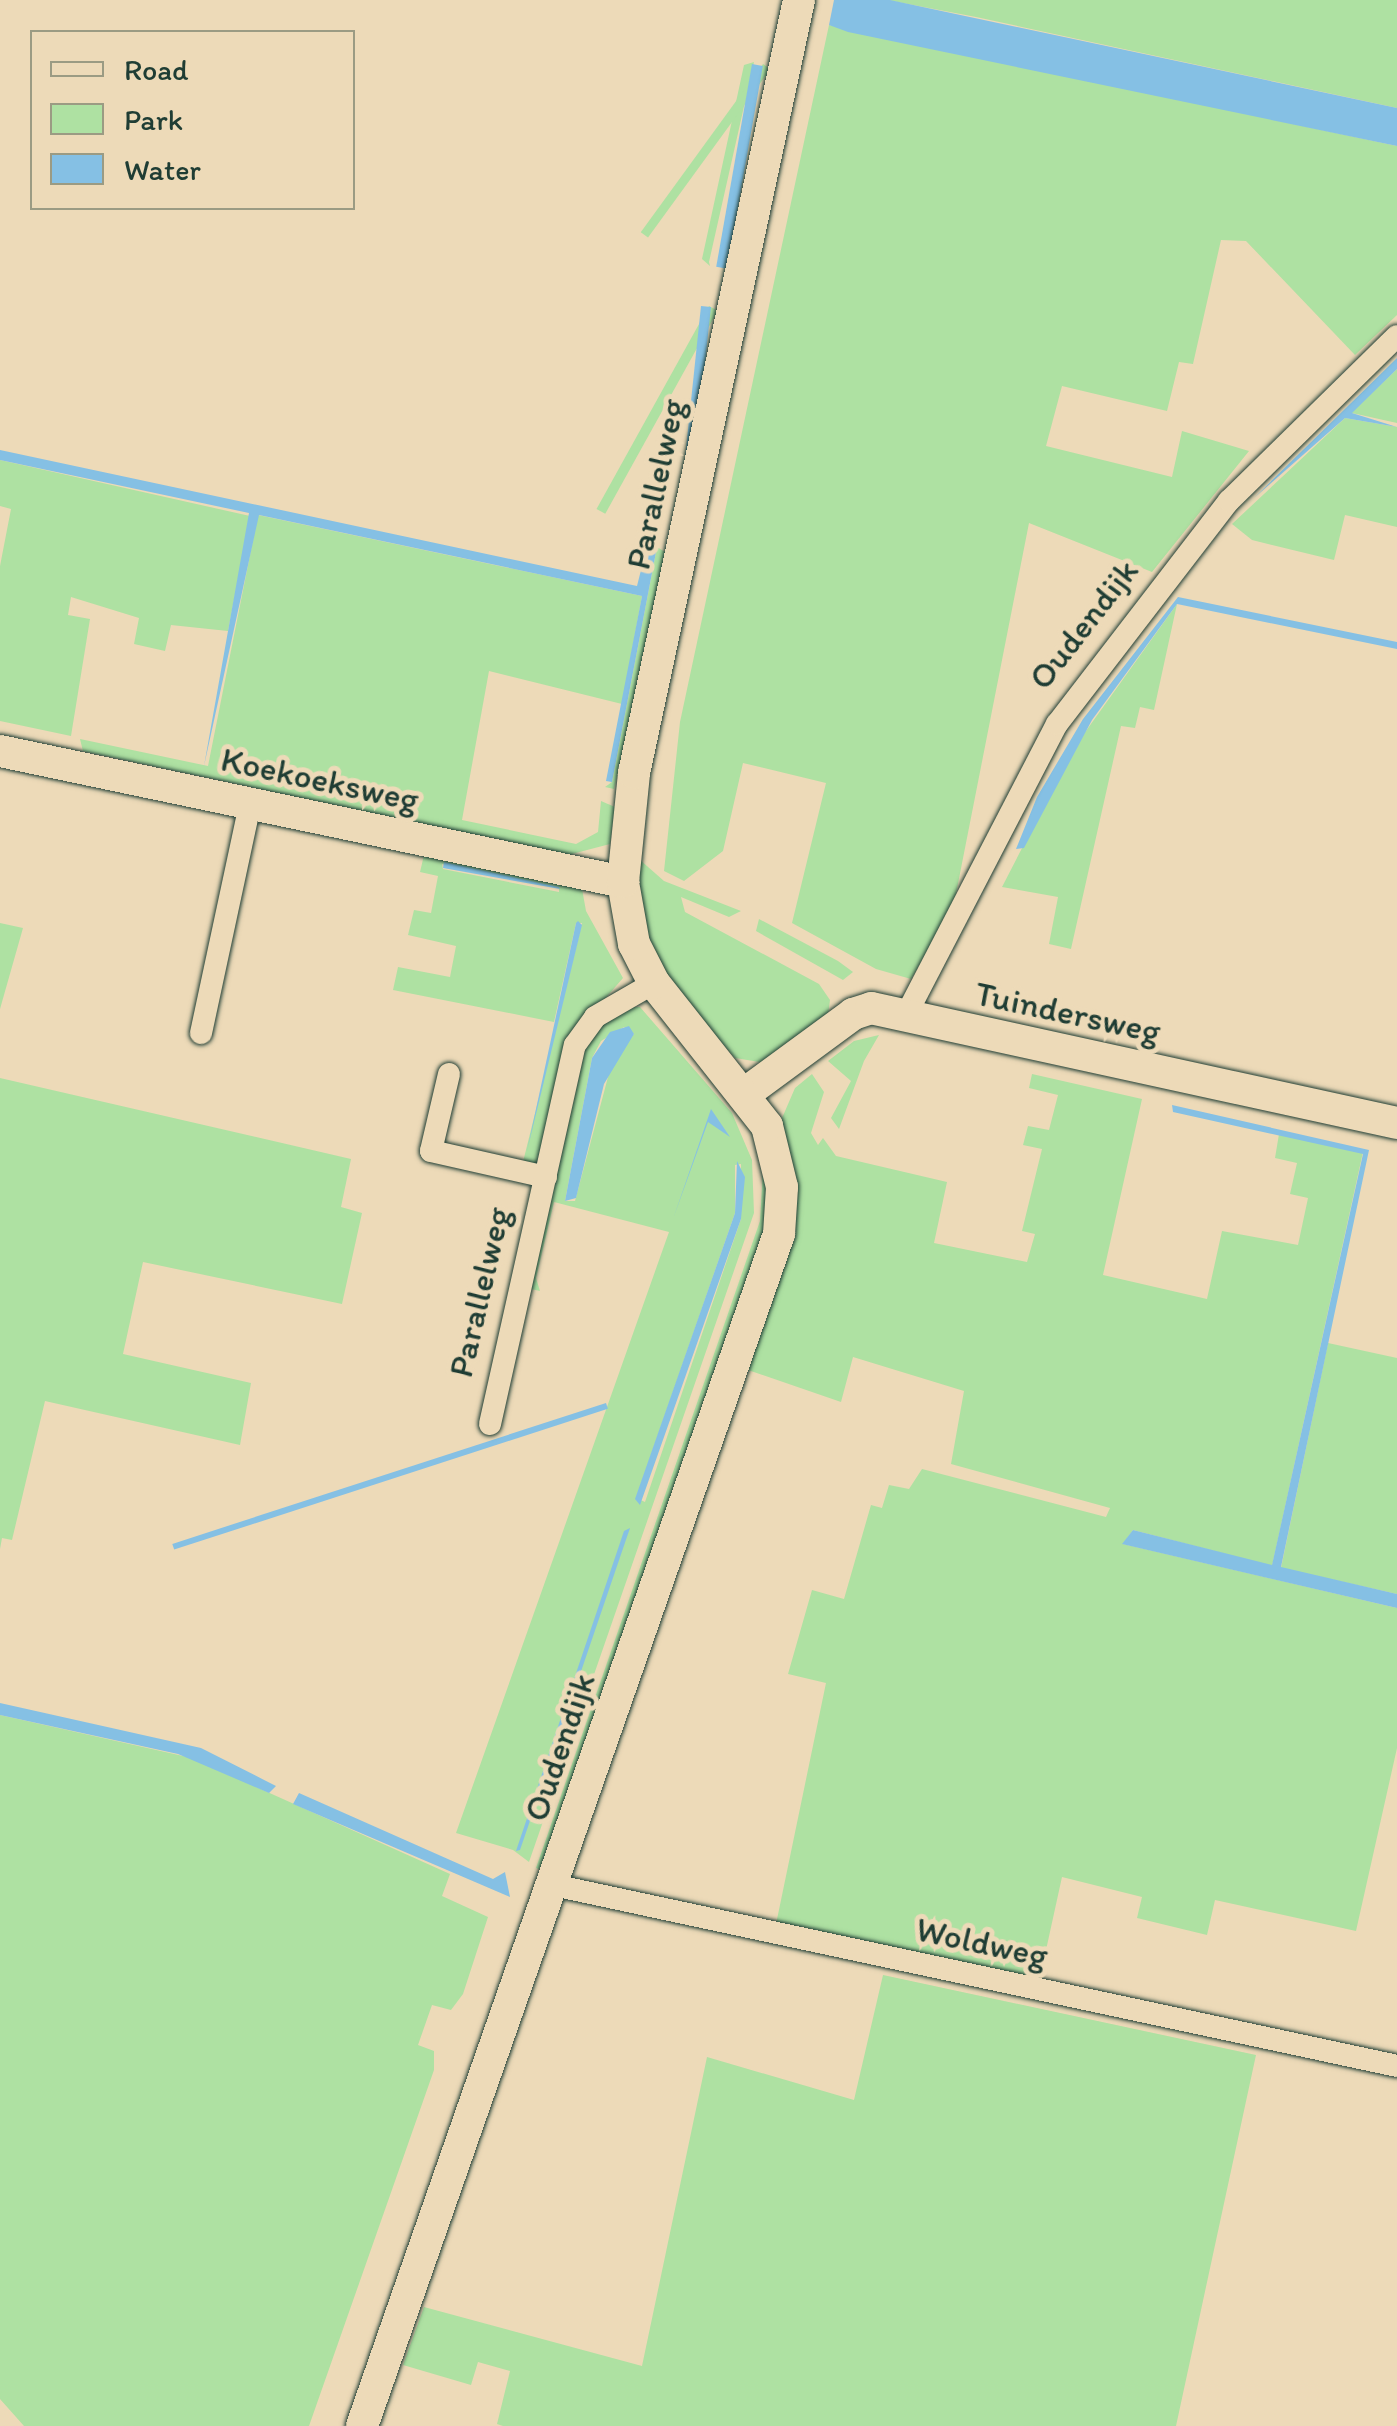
<!DOCTYPE html>
<html>
<head>
<meta charset="utf-8">
<style>
	body { margin:0 }
	#map { position:relative; width:1397px; height:2426px; overflow:hidden; background:#eddab8; font-family:Itim,sans-serif }
	div>[style] { position:absolute }
	.green>* { inset:0; background:#aee1a2; transform-origin:0 0 }
	.water>* { inset:0; background:#85c0e4; transform-origin:0 0 }
	.roads { filter:drop-shadow(0 0 2px #1f3d34) drop-shadow(0 0 2px #1f3d34) }
	.street>* { height:22px; margin:-11px; padding:0 11px; transform-origin:11px; border-radius:11px; background:#eddab8 }
	.secondary>* { height:32px; margin:-16px; padding:0 16px; transform-origin:16px; border-radius:16px; background:#eddab8 }
	span { translate:-50% -50%; white-space:nowrap; text-align:center; line-height:1.15; -webkit-text-stroke:10px #eddab8; paint-order:stroke }
	.street-label { font-size:35px; color:#1f3d34 }
	.legend { position:absolute; left:30px; top:30px; width:325px; height:180px; box-sizing:border-box; background:#eddab8; border:2px solid #9b9b83; margin:0; padding:12px 18px; list-style:none; font-size:30px; color:#1f3d34 }
	.legend li { display:flex; align-items:center; gap:20px; height:50px }
	.legend b { width:50px; border:2px solid #9b9b83 }
</style>
</head>
<body>
<div id="map">
	<div class="green">
		<div style="clip-path:polygon(887px 0,1397px 0,1397px 108px,976px 17px)"></div>
		<div style="clip-path:polygon(829px 25px,1397px 146px,1397px 315px,1355px 355px,1246px 241px,1221px 240px,1193px 364px,1179px 362px,1167px 411px,1062px 386px,1046px 446px,1172px 477px,1182px 431px,1249px 451px,1152px 572px,1029px 523px,953px 909px,911px 979px,876px 969px,792px 923px,826px 783px,743px 763px,723px 851px,684px 881px,664px 871px,680px 722px)"></div>
		<div style="clip-path:polygon(754px 62px,709px 262px,710px 266px,702px 259px,744px 65px)"></div>
		<div style="left:763px;top:64px;width:9px;height:208px;rotate:36deg"></div>
		<div style="left:709px;top:306px;width:10px;height:232px;rotate:29deg"></div>
		<div style="clip-path:polygon(1397px 369px,1397px 423px,1352px 413px,1352px 412px)"></div>
		<div style="clip-path:polygon(1345px 418px,1397px 427px,1397px 527px,1345px 515px,1334px 560px,1252px 540px,1232px 524px)"></div>
		<div style="clip-path:polygon(0 460px,250px 516px,228px 631px,171px 625px,165px 651px,134px 644px,139px 618px,71px 597px,68px 615px,90px 619px,71px 736px,0 721px,0 566px,11px 509px,0 506px)"></div>
		<div style="clip-path:polygon(258px 515px,642px 596px,622px 704px,489px 671px,462px 820px,576px 844px,598px 832px,601px 801px,615px 807px,610px 844px,568px 855px,83px 751px,80px 739px,208px 766px)"></div>
		<div style="clip-path:polygon(657px 547px,670px 555px,614px 789px,605px 787px,612px 782px)"></div>
		<div style="clip-path:polygon(1177px 604px,1154px 710px,1140px 707px,1135px 728px,1121px 726px,1071px 949px,1049px 944px,1058px 897px,1002px 887px,1073px 749px)"></div>
		<div style="clip-path:polygon(evenodd,425px 851px,581px 883px,586px 911px,623px 978px,603px 1001px,540px 1165px,523px 1162px,582px 923px,576px 923px,554px 1022px,393px 990px,398px 967px,450px 977px,456px 946px,408px 935px,414px 910px,431px 913px,438px 876px,420px 872px,425px 851px,442px 864px,559px 887px,559px 892px,443px 869px,442px 864px)"></div>
		<div style="clip-path:polygon(639px 859px,664px 881px,741px 911px,729px 917px,681px 897px,685px 912px,819px 984px,830px 1000px,828px 1015px,765px 1063px,735px 1058px,661px 974px,638px 912px)"></div>
		<div style="clip-path:polygon(759px 919px,838px 961px,853px 972px,843px 980px,756px 931px)"></div>
		<div style="clip-path:polygon(0 923px,23px 928px,0 1009px)"></div>
		<div style="clip-path:polygon(evenodd,631px 1007px,640px 1007px,732px 1113px,752px 1160px,754px 1213px,529px 1862px,513px 1850px,456px 1833px,669px 1232px,554px 1202px,536px 1278px,540px 1291px,531px 1289px,589px 1033px,631px 1007px,624px 1027px,634px 1034px,612px 1062px,575px 1201px,565px 1201px,592px 1058px,601px 1041px,624px 1027px,631px 1007px,741px 1164px,741px 1219px,645px 1502px,636px 1498px,735px 1213px,735px 1165px,741px 1164px)"></div>
		<div style="clip-path:polygon(879px 1035px,864px 1061px,839px 1129px,831px 1118px,851px 1081px,828px 1061px,854px 1041px)"></div>
		<div style="clip-path:polygon(812px 1074px,824px 1092px,811px 1133px,818px 1145px,823px 1138px,836px 1156px,947px 1182px,934px 1243px,1027px 1262px,1035px 1234px,1022px 1231px,1042px 1149px,1023px 1145px,1028px 1126px,1049px 1130px,1058px 1095px,1029px 1088px,1032px 1074px,1142px 1099px,1103px 1275px,1207px 1299px,1222px 1231px,1298px 1245px,1308px 1198px,1290px 1194px,1297px 1163px,1275px 1158px,1279px 1134px,1363px 1152px,1272px 1566px,1133px 1530px,1123px 1544px,1397px 1608px,1397px 1748px,1356px 1931px,1215px 1900px,1207px 1935px,1137px 1918px,1142px 1897px,1062px 1877px,1039px 1982px,775px 1929px,826px 1683px,788px 1674px,812px 1590px,844px 1599px,871px 1505px,882px 1508px,889px 1485px,909px 1489px,922px 1469px,1106px 1517px,1110px 1508px,951px 1464px,964px 1391px,853px 1357px,841px 1402px,745px 1369px,779px 1125px,795px 1088px)"></div>
		<div style="clip-path:polygon(0 1078px,351px 1159px,341px 1207px,362px 1213px,342px 1304px,143px 1262px,123px 1354px,251px 1383px,240px 1445px,45px 1401px,12px 1540px,2px 1538px,0 1549px)"></div>
		<div style="clip-path:polygon(764px 1153px,769px 1220px,547px 1872px,536px 1868px,760px 1221px)"></div>
		<div style="clip-path:polygon(1328px 1343px,1397px 1358px,1397px 1594px,1281px 1568px)"></div>
		<div style="clip-path:polygon(0 1715px,192px 1758px,450px 1874px,442px 1896px,488px 1917px,463px 1994px,451px 2010px,432px 2005px,418px 2045px,434px 2051px,434px 2070px,309px 2426px,24px 2426px,0 2399px)"></div>
		<div style="clip-path:polygon(883px 1975px,1256px 2055px,1176px 2426px,503px 2426px,497px 2424px,510px 2371px,478px 2362px,471px 2385px,403px 2365px,424px 2307px,642px 2366px,707px 2057px,854px 2100px)"></div>
	</div>
	<div class="water">
		<div style="clip-path:polygon(834px 0,890px 0,1397px 108px,1397px 146px,848px 32px,829px 25px)"></div>
		<div style="left:752px;top:64px;width:11px;height:206px;rotate:10deg"></div>
		<div style="left:701px;top:306px;width:10px;height:229px;rotate:6deg"></div>
		<div style="clip-path:polygon(1397px 358px,1397px 369px,1352px 413px,1397px 427px,1345px 418px,1254px 498px)"></div>
		<div style="clip-path:polygon(0 450px,637px 586px,647px 546px,657px 547px,612px 782px,606px 781px,642px 596px,259px 515px,204px 766px,249px 513px,0 460px)"></div>
		<div style="clip-path:polygon(1178px 597px,1397px 642px,1397px 649px,1177px 604px,1092px 720px,1024px 848px,1016px 849px,1037px 797px,1083px 719px)"></div>
		<div style="clip-path:polygon(444px 862px,559px 887px,560px 889px,443px 868px)"></div>
		<div style="clip-path:polygon(578px 921px,582px 925px,527px 1151px,576px 923px)"></div>
		<div style="clip-path:polygon(629px 1026px,634px 1034px,604px 1084px,576px 1198px,565px 1201px,592px 1058px,610px 1032px)"></div>
		<div style="clip-path:polygon(1172px 1105px,1369px 1150px,1281px 1567px,1397px 1594px,1397px 1608px,1122px 1544px,1133px 1530px,1272px 1565px,1363px 1154px,1173px 1112px)"></div>
		<div style="clip-path:polygon(711px 1109px,730px 1137px,708px 1122px,673px 1219px)"></div>
		<div style="clip-path:polygon(737px 1161px,745px 1177px,741px 1219px,640px 1505px,635px 1499px,735px 1213px)"></div>
		<div style="left:606px;top:1403px;width:6px;height:456px;rotate:72deg"></div>
		<div style="clip-path:polygon(630px 1528px,520px 1850px,516px 1851px,624px 1531px)"></div>
		<div style="clip-path:polygon(0 1703px,201px 1748px,276px 1786px,269px 1793px,178px 1754px,0 1715px)"></div>
		<div style="clip-path:polygon(299px 1793px,493px 1879px,505px 1872px,510px 1897px,293px 1804px)"></div>
	</div>
	<div class="roads">
		<div class="street">
			<div style="left:906px;top:1015px;width:328px;rotate:-62.6deg"></div>
			<div style="left:1057px;top:724px;width:282px;rotate:-52.4deg"></div>
			<div style="left:1229px;top:501px;width:235px;rotate:-44.5deg"></div>
			<div style="left:201px;top:1033px;width:233px;rotate:-77.9deg"></div>
			<div style="left:449px;top:1074px;width:79px;rotate:103.2deg"></div>
			<div style="left:431px;top:1151px;width:118px;rotate:12.7deg"></div>
			<div style="left:490px;top:1424px;width:388px;rotate:-77.4deg"></div>
			<div style="left:575px;top:1045px;width:34px;rotate:-54deg"></div>
			<div style="left:595px;top:1017px;width:68px;rotate:-30deg"></div>
			<div style="left:553px;top:1885px;width:863px;rotate:12.1deg"></div>
		</div>
		<div class="secondary">
			<div style="left:0;top:751px;width:637px;rotate:11.87deg"></div>
			<div style="left:747px;top:1092px;width:132px;rotate:-36.3deg"></div>
			<div style="left:853px;top:1014px;width:19px;rotate:-18deg"></div>
			<div style="left:871px;top:1008px;width:538px;rotate:12.33deg"></div>
			<div style="left:362px;top:2426px;width:1263px;rotate:-70.72deg"></div>
			<div style="left:779px;top:1234px;width:47px;rotate:-86.3deg"></div>
			<div style="left:782px;top:1187px;width:63px;rotate:-103.8deg"></div>
			<div style="left:767px;top:1126px;width:182px;rotate:-128.3deg"></div>
			<div style="left:654px;top:983px;width:44px;rotate:-117.1deg"></div>
			<div style="left:634px;top:944px;width:63px;rotate:-100.1deg"></div>
			<div style="left:623px;top:882px;width:110px;rotate:-84.2deg"></div>
			<div style="left:634px;top:773px;width:790px;rotate:-77.95deg"></div>
		</div>
	</div>
	<div class="street-label">
		<span style="left:655px;top:484px;rotate:-78deg">Parallelweg</span>
		<span style="left:1083px;top:624px;rotate:-52deg">Oudendijk</span>
		<span style="left:320px;top:779px;rotate:12deg">Koekoeksweg</span>
		<span style="left:1068px;top:1012px;rotate:12deg">Tuindersweg</span>
		<span style="left:479px;top:1292px;rotate:-77deg">Parallelweg</span>
		<span style="left:559px;top:1747px;rotate:-71deg">Oudendijk</span>
		<span style="left:982px;top:1942px;rotate:12deg">Woldweg</span>
	</div>
	<ul class="legend">
	<li><b style="height:12px;background:#eddab8"></b>Road</li>
	<li><b style="height:28px;background:#aee1a2"></b>Park</li>
	<li><b style="height:28px;background:#85c0e4"></b>Water</li>
	</ul>
</div>
</body>
</html>
